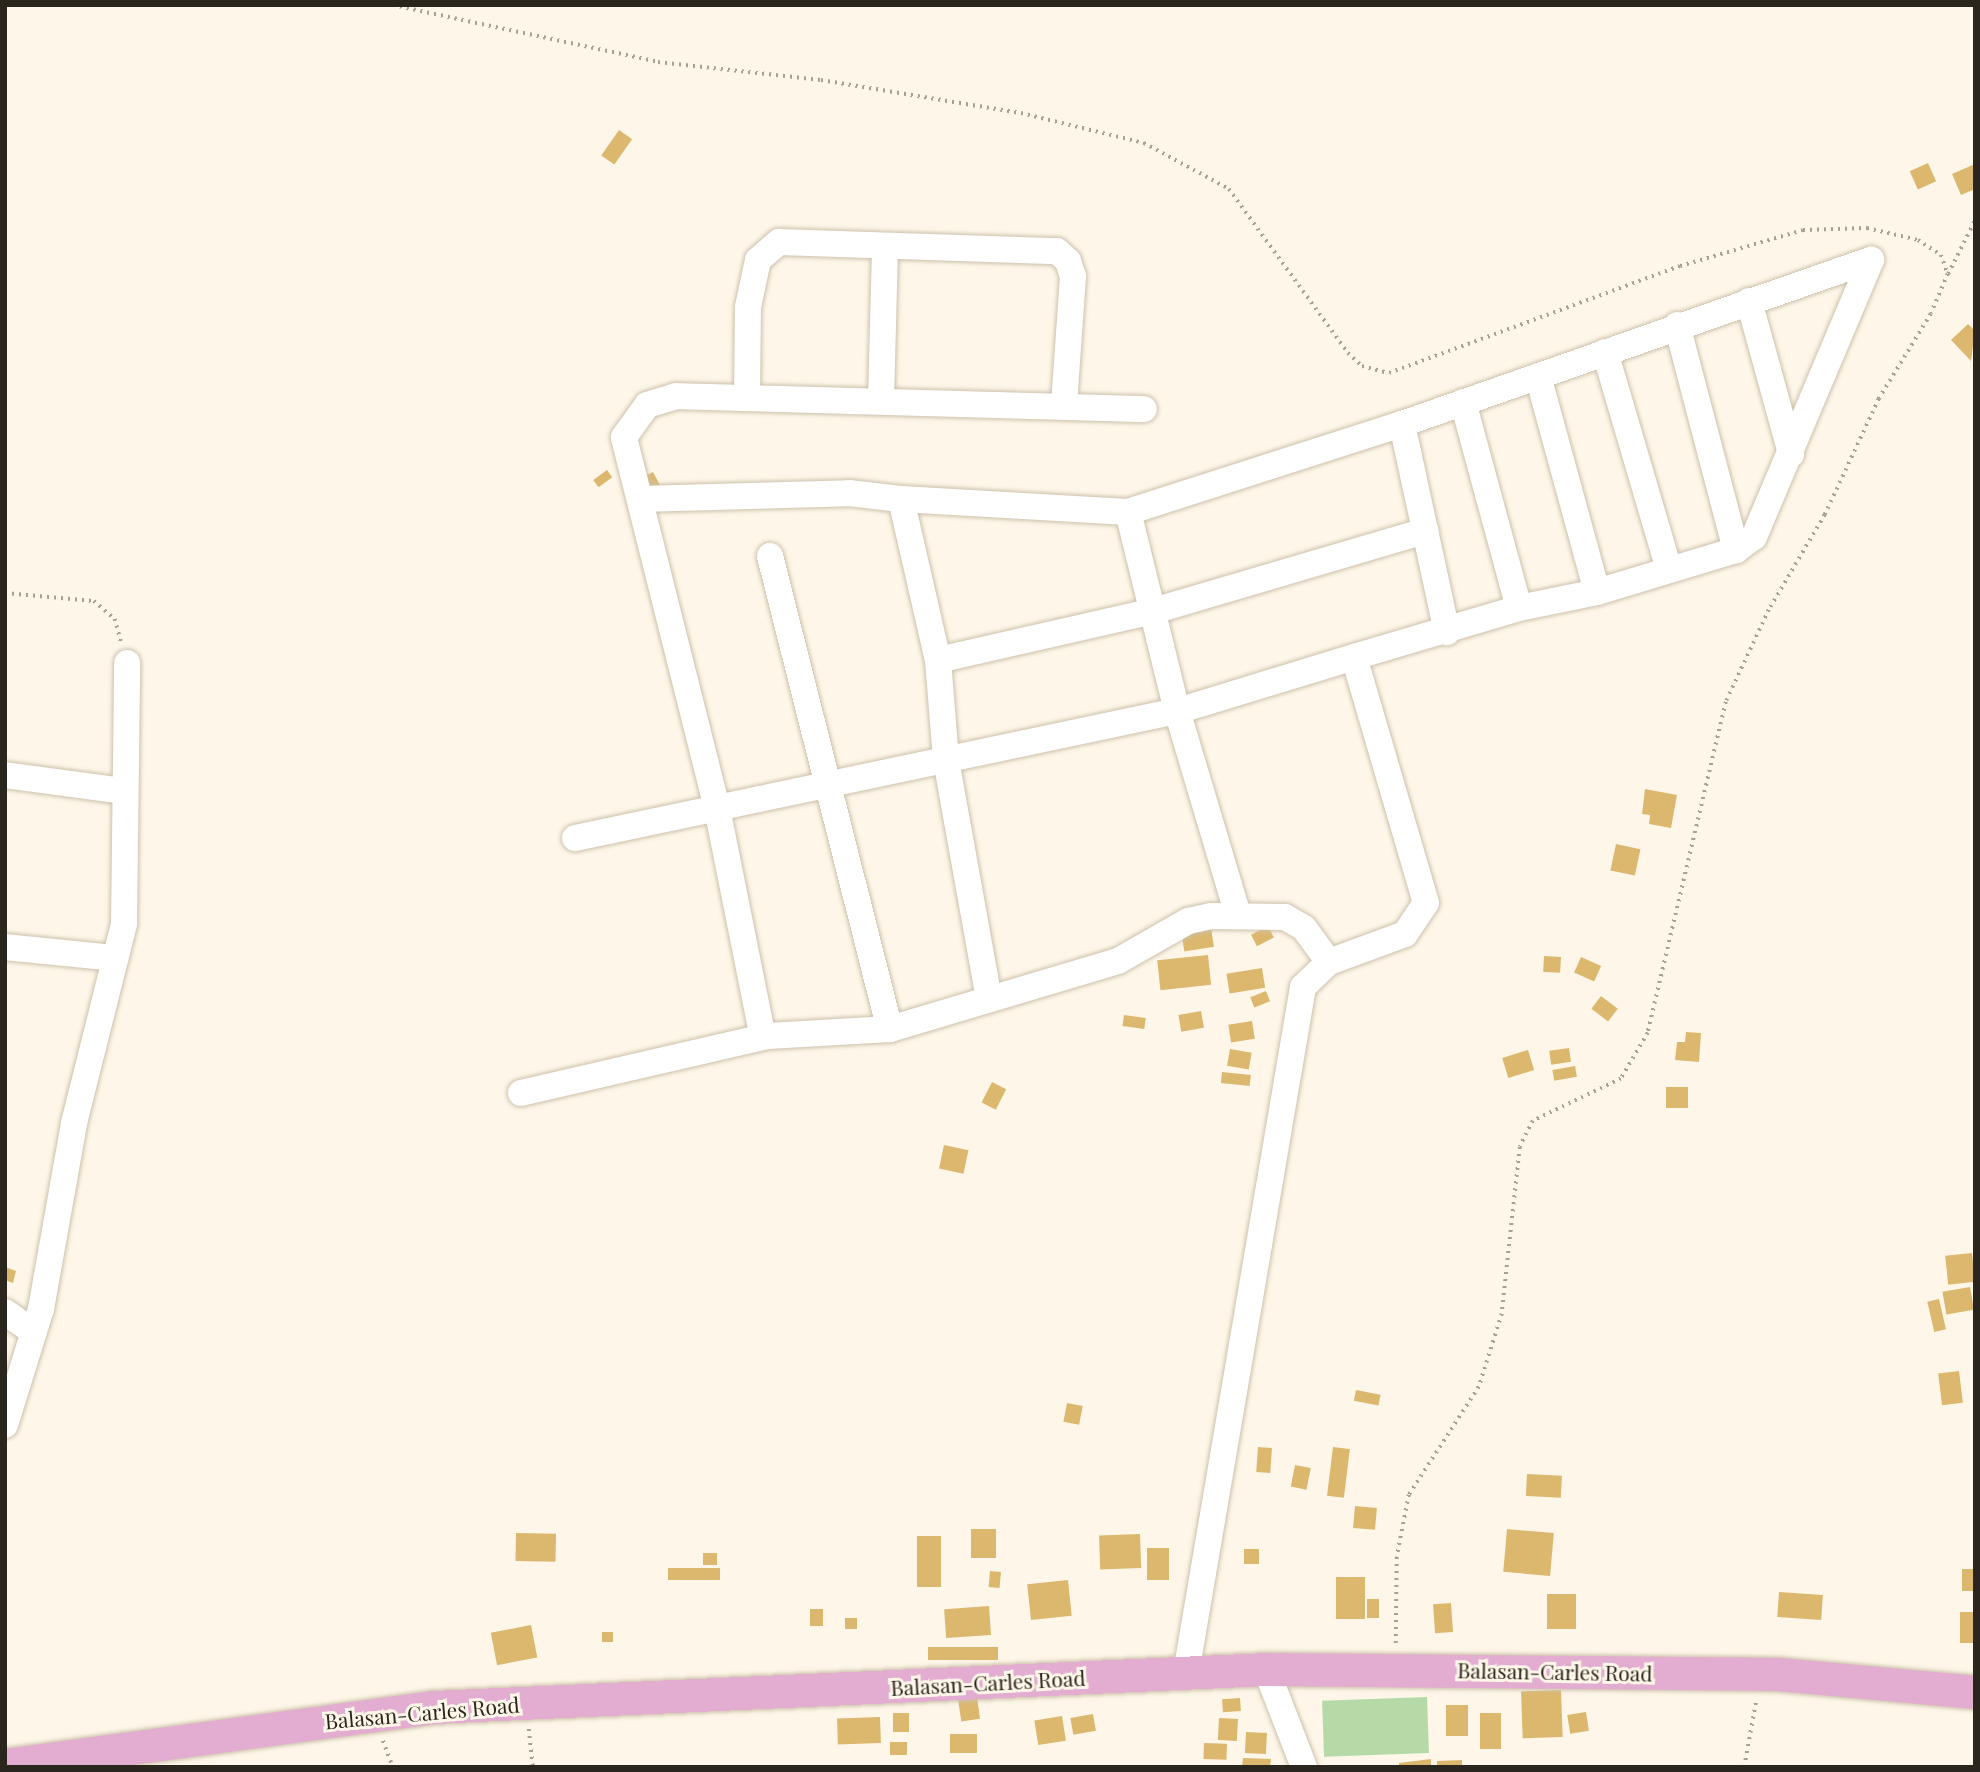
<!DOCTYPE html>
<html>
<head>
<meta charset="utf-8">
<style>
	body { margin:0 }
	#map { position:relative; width:1980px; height:1772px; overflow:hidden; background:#fef7e9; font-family:"Playfair Display",serif }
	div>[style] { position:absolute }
	.green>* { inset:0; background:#b5daa8; transform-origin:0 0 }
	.building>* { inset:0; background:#dcb86f; transform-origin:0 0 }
	.path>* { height:3.5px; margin-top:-1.75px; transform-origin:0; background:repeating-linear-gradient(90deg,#a7a195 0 2px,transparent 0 7px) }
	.roads { filter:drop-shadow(0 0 2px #cdc1ab) drop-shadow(0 0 2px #cdc1ab) }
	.minor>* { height:26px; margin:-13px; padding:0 13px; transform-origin:13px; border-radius:13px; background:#fff }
	.major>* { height:33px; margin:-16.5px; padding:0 16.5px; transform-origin:16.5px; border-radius:16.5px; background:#e3acd1 }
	span { translate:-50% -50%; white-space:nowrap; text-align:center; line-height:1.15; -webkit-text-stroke:6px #fef7e9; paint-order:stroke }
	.street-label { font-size:21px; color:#2a251d }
	.frame { position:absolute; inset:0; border:7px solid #2a251d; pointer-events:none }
</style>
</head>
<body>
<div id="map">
	<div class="green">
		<div style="left:1427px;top:1697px;width:56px;height:105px;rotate:88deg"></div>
	</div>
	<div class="building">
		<div style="left:619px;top:130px;width:16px;height:31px;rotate:35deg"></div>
		<div style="left:1928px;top:163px;width:20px;height:20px;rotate:66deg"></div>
		<div style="clip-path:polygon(1975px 164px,1975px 189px,1961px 195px,1952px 174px)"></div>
		<div style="clip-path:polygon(1968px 324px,1975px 331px,1971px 361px,1951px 340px)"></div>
		<div style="left:607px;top:470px;width:9px;height:17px;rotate:54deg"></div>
		<div style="left:653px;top:472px;width:17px;height:13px;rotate:62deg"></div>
		<div style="clip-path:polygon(1645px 789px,1677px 795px,1671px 828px,1649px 824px,1650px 815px,1642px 814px)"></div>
		<div style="left:1616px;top:844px;width:25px;height:27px;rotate:12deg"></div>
		<div style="left:1268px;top:926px;width:13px;height:19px;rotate:63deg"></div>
		<div style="left:1211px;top:928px;width:19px;height:30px;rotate:81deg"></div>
		<div style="left:1208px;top:955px;width:30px;height:51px;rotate:84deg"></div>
		<div style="left:1544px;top:956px;width:17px;height:16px;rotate:3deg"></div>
		<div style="left:1581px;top:957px;width:22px;height:17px;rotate:24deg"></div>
		<div style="left:1262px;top:968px;width:20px;height:36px;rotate:81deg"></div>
		<div style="left:1266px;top:991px;width:11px;height:17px;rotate:68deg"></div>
		<div style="left:1601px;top:996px;width:21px;height:16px;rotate:37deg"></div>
		<div style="left:1201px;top:1011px;width:17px;height:23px;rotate:80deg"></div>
		<div style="left:1124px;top:1015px;width:22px;height:11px;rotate:8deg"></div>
		<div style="left:1252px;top:1021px;width:18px;height:24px;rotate:81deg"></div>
		<div style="clip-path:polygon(1686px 1032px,1701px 1033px,1699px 1062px,1675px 1060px,1677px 1042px,1685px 1042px)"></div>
		<div style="left:1569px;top:1048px;width:14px;height:20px;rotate:82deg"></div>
		<div style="left:1230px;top:1049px;width:22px;height:17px;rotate:10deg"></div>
		<div style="left:1528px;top:1050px;width:21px;height:27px;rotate:73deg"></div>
		<div style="left:1575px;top:1066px;width:11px;height:23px;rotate:80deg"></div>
		<div style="left:1222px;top:1072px;width:29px;height:11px;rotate:6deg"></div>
		<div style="left:992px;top:1082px;width:16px;height:23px;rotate:27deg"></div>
		<div style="left:1666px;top:1087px;width:22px;height:21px"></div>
		<div style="left:944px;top:1145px;width:25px;height:24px;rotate:12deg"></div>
		<div style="left:1972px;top:1253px;width:29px;height:27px;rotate:84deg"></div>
		<div style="clip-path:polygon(5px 1267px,16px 1271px,13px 1283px,5px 1280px)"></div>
		<div style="left:1970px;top:1287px;width:23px;height:28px;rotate:80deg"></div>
		<div style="left:1939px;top:1299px;width:31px;height:12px;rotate:77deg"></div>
		<div style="left:1959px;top:1371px;width:32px;height:21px;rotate:83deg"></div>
		<div style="left:1356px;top:1390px;width:25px;height:11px;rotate:11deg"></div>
		<div style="left:1067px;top:1403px;width:16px;height:19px;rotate:11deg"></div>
		<div style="left:1258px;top:1447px;width:14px;height:25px;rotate:4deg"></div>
		<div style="left:1333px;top:1447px;width:17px;height:49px;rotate:7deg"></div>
		<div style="left:1295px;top:1465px;width:16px;height:22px;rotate:11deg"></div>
		<div style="left:1527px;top:1474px;width:35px;height:22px;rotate:3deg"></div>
		<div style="left:1355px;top:1506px;width:22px;height:22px;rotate:5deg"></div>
		<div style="left:971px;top:1529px;width:25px;height:29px"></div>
		<div style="left:1507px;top:1529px;width:47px;height:43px;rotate:5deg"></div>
		<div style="left:516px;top:1533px;width:40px;height:28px;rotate:1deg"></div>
		<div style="left:1140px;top:1534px;width:34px;height:41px;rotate:88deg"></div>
		<div style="left:917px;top:1536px;width:24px;height:51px"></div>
		<div style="left:1147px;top:1548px;width:22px;height:32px"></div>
		<div style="left:1244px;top:1549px;width:15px;height:15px"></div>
		<div style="left:703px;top:1553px;width:14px;height:12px"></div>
		<div style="left:720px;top:1568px;width:12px;height:52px;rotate:90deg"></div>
		<div style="left:1962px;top:1569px;width:13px;height:22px"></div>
		<div style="left:990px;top:1571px;width:11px;height:16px;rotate:5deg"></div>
		<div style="left:1336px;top:1577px;width:29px;height:42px"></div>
		<div style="left:1068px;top:1580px;width:36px;height:41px;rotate:84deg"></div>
		<div style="left:1779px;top:1592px;width:44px;height:25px;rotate:4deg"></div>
		<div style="left:1547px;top:1594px;width:29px;height:35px"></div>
		<div style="left:1367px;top:1599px;width:12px;height:19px"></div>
		<div style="left:1451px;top:1603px;width:29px;height:18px;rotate:86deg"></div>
		<div style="left:989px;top:1606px;width:29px;height:45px;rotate:86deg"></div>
		<div style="left:810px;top:1609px;width:13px;height:17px"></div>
		<div style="left:1960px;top:1612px;width:15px;height:31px"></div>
		<div style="left:845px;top:1618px;width:12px;height:11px"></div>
		<div style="left:531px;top:1625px;width:33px;height:41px;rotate:79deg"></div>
		<div style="left:602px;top:1632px;width:11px;height:10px"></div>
		<div style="left:998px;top:1647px;width:13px;height:70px;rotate:90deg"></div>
		<div style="left:1561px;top:1690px;width:47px;height:40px;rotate:88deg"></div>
		<div style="left:977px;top:1697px;width:22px;height:19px;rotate:82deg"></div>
		<div style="left:1240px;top:1698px;width:13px;height:18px;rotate:86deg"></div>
		<div style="left:1446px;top:1705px;width:22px;height:31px"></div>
		<div style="left:1586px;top:1712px;width:19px;height:19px;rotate:81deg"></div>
		<div style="left:893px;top:1713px;width:16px;height:19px"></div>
		<div style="left:1501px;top:1713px;width:36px;height:21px;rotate:90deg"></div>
		<div style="left:1093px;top:1714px;width:17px;height:23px;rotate:80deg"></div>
		<div style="left:1062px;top:1716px;width:25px;height:28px;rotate:81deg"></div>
		<div style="left:880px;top:1717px;width:26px;height:43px;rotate:88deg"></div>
		<div style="left:1219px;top:1718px;width:19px;height:22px;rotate:3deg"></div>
		<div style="left:1246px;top:1732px;width:21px;height:21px;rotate:3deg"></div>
		<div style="left:950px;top:1734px;width:27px;height:19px"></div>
		<div style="left:907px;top:1742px;width:13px;height:17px;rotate:90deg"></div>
		<div style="left:1204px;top:1743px;width:23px;height:16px;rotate:2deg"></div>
		<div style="clip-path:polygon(1243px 1758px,1271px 1759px,1270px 1767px,1242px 1767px)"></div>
		<div style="clip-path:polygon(1431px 1759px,1431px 1767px,1399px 1767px,1399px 1763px)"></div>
		<div style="clip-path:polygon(1462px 1760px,1462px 1767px,1437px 1767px,1437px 1761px)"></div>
	</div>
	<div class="path">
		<div style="left:393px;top:5px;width:271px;rotate:12.1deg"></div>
		<div style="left:658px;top:62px;width:164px;rotate:6.3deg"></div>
		<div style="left:821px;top:80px;width:203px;rotate:9.4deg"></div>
		<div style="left:1021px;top:113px;width:127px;rotate:13.7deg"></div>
		<div style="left:1144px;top:143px;width:97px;rotate:28.4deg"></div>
		<div style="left:1229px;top:189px;width:203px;rotate:54deg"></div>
		<div style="left:1348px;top:353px;width:19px;rotate:43deg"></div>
		<div style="left:1362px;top:366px;width:28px;rotate:15deg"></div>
		<div style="left:1389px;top:373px;width:310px;rotate:-20.2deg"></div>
		<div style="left:1680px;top:266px;width:128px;rotate:-16.3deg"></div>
		<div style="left:1803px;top:230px;width:64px;rotate:-1.8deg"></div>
		<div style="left:1867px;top:228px;width:52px;rotate:13.2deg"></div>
		<div style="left:1918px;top:240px;width:27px;rotate:33deg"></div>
		<div style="left:1941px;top:255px;width:20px;rotate:70deg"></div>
		<div style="left:1948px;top:274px;width:43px;rotate:113deg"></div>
		<div style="left:1931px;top:314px;width:100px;rotate:121.5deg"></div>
		<div style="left:1879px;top:399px;width:128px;rotate:115deg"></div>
		<div style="left:1825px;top:515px;width:110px;rotate:120.5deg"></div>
		<div style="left:1769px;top:610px;width:102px;rotate:115.1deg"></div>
		<div style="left:1726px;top:702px;width:340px;rotate:103.3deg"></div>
		<div style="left:1648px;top:1033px;width:53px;rotate:120.4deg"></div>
		<div style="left:1621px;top:1079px;width:98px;rotate:154.5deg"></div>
		<div style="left:1533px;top:1121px;width:29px;rotate:117deg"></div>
		<div style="left:1520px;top:1147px;width:168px;rotate:96.2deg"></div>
		<div style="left:1502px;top:1314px;width:77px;rotate:107.5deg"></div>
		<div style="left:1479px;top:1387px;width:129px;rotate:122.9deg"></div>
		<div style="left:1409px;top:1495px;width:63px;rotate:101deg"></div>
		<div style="left:1397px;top:1557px;width:88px;rotate:90.7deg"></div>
		<div style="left:1948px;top:274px;width:60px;rotate:-63.4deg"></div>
		<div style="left:5px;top:593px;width:89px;rotate:5.1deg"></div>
		<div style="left:94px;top:601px;width:28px;rotate:41deg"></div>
		<div style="left:115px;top:619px;width:23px;rotate:75deg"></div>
		<div style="left:529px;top:1729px;width:38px;rotate:84deg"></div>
		<div style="left:383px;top:1741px;width:28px;rotate:69deg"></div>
		<div style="left:1744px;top:1767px;width:68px;rotate:-79.8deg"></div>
	</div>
	<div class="roads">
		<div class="minor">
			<div style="left:1749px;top:301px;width:159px;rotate:74.6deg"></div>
			<div style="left:1677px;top:325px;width:233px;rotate:75.3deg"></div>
			<div style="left:1605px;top:352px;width:226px;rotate:73.6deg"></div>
			<div style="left:1538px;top:376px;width:224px;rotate:74.7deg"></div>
			<div style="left:747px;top:398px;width:91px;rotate:-89.4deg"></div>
			<div style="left:748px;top:307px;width:48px;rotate:-78deg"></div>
			<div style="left:758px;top:260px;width:28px;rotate:-41deg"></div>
			<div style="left:779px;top:242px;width:278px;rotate:1.9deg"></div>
			<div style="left:1057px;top:251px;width:15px;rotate:42deg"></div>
			<div style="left:1068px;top:261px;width:16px;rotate:72deg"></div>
			<div style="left:1073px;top:276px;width:130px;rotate:94deg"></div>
			<div style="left:881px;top:401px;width:155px;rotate:-88.5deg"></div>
			<div style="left:1463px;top:402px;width:213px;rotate:74.8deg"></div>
			<div style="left:1402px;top:424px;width:213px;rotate:77.8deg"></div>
			<div style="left:640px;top:499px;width:209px;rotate:-1.6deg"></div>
			<div style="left:849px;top:493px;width:52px;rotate:6.6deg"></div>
			<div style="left:901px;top:499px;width:165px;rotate:77.1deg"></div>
			<div style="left:938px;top:660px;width:100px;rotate:85.4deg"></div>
			<div style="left:946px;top:760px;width:243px;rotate:79.8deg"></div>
			<div style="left:901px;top:499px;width:227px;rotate:3.3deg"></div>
			<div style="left:770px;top:556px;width:488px;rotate:75.8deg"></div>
			<div style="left:1354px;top:657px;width:185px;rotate:163deg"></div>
			<div style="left:1177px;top:711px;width:205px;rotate:-103.8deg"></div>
			<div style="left:1128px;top:512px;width:288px;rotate:-17.8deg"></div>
			<div style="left:1402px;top:424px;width:497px;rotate:-19.3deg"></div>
			<div style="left:938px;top:660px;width:221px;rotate:-12.8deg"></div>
			<div style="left:1153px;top:611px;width:284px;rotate:-16.4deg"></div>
			<div style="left:5px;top:775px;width:119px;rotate:7.7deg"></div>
			<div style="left:575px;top:838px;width:145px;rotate:-11.9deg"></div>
			<div style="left:717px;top:808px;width:382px;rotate:-104.1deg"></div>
			<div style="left:624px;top:437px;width:39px;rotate:-54deg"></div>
			<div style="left:647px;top:405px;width:30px;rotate:-17deg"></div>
			<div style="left:676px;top:396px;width:468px;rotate:1.6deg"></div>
			<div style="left:1238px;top:915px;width:213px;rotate:-106.6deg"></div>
			<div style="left:1177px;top:711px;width:470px;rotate:168.1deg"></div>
			<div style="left:717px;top:808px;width:224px;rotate:78.7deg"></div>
			<div style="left:761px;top:1028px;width:11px;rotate:49deg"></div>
			<div style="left:768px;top:1036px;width:122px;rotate:-3.3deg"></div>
			<div style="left:890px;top:1029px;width:238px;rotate:-16.6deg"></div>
			<div style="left:1118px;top:961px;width:81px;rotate:-29.7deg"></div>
			<div style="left:1188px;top:921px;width:24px;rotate:-12deg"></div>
			<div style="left:1211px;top:916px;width:74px;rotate:0.8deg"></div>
			<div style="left:1285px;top:917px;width:22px;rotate:30deg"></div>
			<div style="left:1304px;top:928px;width:42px;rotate:53.7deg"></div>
			<div style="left:5px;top:947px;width:111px;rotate:5.7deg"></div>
			<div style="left:521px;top:1093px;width:253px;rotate:-13deg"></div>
			<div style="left:5px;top:1312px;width:35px;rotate:35deg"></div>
			<div style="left:5px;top:1425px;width:121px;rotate:-72.8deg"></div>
			<div style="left:41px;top:1309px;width:189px;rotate:-79.9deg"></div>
			<div style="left:74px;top:1123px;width:205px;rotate:-75.9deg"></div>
			<div style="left:124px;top:924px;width:261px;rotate:-89.3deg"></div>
			<div style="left:1266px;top:1669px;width:105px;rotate:68.8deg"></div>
			<div style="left:1186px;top:1673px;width:696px;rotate:-80.32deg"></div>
			<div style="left:1303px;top:987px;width:36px;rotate:-44deg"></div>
			<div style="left:1329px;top:962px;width:81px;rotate:-20.2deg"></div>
			<div style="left:1405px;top:934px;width:37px;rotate:-56deg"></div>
			<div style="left:1426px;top:903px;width:256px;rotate:-106.3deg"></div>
			<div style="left:1354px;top:657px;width:172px;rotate:-16.5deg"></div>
			<div style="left:1519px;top:608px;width:80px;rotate:-11.6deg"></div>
			<div style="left:1597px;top:592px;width:145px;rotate:-16.8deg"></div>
			<div style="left:1736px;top:550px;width:22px;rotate:-36deg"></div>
			<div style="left:1754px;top:537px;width:301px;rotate:-67.1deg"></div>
		</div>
		<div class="major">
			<div style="left:5px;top:1765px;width:432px;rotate:-7.7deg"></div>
			<div style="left:433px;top:1707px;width:834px;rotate:-2.61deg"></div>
			<div style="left:1266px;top:1669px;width:512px;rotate:0.56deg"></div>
			<div style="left:1778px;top:1674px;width:198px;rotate:5.2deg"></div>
		</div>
	</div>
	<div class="street-label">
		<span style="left:1555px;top:1671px;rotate:1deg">Balasan-Carles Road</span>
		<span style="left:988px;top:1682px;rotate:-3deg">Balasan-Carles Road</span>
		<span style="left:422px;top:1712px;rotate:-5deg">Balasan-Carles Road</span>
	</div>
	<div class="frame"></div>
</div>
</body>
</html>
